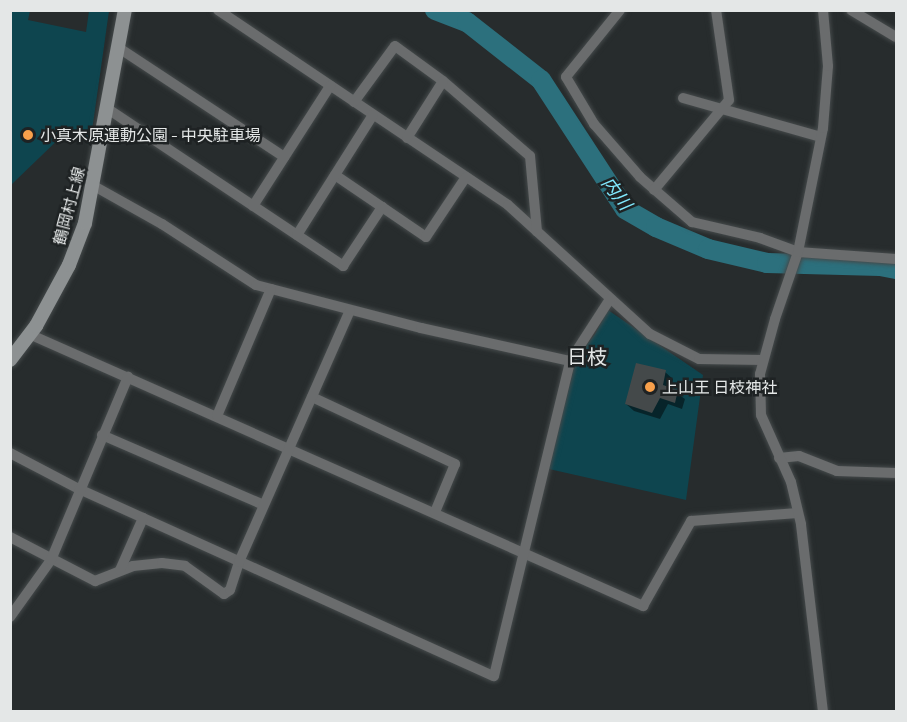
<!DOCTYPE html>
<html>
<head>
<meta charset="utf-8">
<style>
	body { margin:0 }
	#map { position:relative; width:907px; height:722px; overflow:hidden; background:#272c2d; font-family:Barlow,"Noto Sans JP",sans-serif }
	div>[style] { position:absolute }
	.green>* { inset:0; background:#0e454f }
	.shadow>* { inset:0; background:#0007 }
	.river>* { height:20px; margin:-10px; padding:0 10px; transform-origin:10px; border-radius:10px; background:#2c707d }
	.building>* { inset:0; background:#44494a }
	.roads { filter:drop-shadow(0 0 2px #454a4b) drop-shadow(0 0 2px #454a4b) }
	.street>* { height:10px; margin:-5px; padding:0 5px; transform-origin:5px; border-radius:5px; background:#6a6c6d }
	.secondary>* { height:14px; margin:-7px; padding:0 7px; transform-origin:7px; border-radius:7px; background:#8d9192 }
	.dots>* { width:16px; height:16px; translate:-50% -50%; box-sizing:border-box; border:3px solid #1e2223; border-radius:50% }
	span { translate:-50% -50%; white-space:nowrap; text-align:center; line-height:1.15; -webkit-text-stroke:5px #1e2223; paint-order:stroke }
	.poi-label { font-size:16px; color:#e4e7e7 }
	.left { translate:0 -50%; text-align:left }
	.street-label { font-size:16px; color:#e4e7e7 }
	.water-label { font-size:18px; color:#81e9fe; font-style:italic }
	.quarter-label { font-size:20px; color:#e4e7e7 }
	.frame { position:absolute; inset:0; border:12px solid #e4e7e7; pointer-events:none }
</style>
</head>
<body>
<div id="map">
	<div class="green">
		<div style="clip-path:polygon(11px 10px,30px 11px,28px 20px,86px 32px,89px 11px,109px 11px,90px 145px,67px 131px,11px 185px)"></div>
		<div style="clip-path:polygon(608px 310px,703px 375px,686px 500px,549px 469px,576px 359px,595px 334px)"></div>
	</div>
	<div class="shadow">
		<div style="clip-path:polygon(665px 372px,673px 379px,671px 389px,685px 399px,682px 409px,668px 404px,660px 419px,634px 411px,626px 404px)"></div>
	</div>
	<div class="river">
		<div style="left:435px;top:10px;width:34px;rotate:21deg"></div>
		<div style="left:467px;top:22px;width:94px;rotate:38.1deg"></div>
		<div style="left:541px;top:80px;width:154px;rotate:56.9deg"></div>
		<div style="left:625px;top:209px;width:36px;rotate:30deg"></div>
		<div style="left:656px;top:227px;width:56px;rotate:22.9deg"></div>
		<div style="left:708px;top:249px;width:61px;rotate:13.3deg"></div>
		<div style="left:767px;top:263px;width:113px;rotate:1.5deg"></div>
		<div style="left:880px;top:266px;width:16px;rotate:11deg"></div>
	</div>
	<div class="building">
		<div style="clip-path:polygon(636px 363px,666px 370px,663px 385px,678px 390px,675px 403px,660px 398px,652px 413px,625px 404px)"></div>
	</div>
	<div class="roads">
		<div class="street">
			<div style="left:218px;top:10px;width:349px;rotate:33.9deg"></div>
			<div style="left:508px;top:205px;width:192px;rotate:42.3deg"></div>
			<div style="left:650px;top:334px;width:55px;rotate:27deg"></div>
			<div style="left:699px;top:359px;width:64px;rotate:0.9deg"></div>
			<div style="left:620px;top:10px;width:86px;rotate:128.9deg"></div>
			<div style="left:566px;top:77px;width:55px;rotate:59.2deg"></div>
			<div style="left:594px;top:124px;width:70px;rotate:49deg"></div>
			<div style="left:640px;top:177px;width:69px;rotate:40.9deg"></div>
			<div style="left:692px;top:222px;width:70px;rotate:13.2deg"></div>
			<div style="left:760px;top:238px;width:40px;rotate:20.2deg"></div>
			<div style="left:798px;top:252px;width:98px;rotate:4.1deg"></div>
			<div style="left:851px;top:10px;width:52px;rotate:31deg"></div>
			<div style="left:119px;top:48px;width:198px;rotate:33.4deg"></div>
			<div style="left:683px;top:98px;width:143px;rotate:15.8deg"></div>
			<div style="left:354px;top:102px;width:69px;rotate:-53.8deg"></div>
			<div style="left:395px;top:46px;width:59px;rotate:36.1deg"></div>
			<div style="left:443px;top:81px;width:115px;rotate:40.8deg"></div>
			<div style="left:530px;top:156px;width:76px;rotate:84.7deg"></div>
			<div style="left:108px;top:109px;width:283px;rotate:33.7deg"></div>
			<div style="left:343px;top:266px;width:71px;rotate:-56.5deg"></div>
			<div style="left:407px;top:138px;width:67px;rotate:-57.7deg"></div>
			<div style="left:335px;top:175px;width:110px;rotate:34.3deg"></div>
			<div style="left:426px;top:237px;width:72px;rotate:-56.3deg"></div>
			<div style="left:94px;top:186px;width:78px;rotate:29.2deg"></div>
			<div style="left:162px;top:224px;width:112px;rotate:33deg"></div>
			<div style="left:256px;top:285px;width:171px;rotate:14.6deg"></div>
			<div style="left:421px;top:328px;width:153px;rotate:12.5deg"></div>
			<div style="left:654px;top:190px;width:117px;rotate:-50.2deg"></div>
			<div style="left:729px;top:100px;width:91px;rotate:-98.2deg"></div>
			<div style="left:253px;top:206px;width:143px;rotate:-57.3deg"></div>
			<div style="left:297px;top:235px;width:142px;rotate:-57.7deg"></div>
			<div style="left:29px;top:334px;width:672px;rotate:23.89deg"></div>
			<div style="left:643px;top:606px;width:98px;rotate:-60.5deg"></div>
			<div style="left:691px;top:521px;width:107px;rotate:-4.3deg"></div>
			<div style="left:312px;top:397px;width:158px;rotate:25.1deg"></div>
			<div style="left:455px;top:464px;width:52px;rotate:112.6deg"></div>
			<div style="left:217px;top:416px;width:138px;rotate:-67deg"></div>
			<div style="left:102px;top:435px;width:176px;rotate:23.4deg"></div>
			<div style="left:10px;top:453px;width:78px;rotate:27.6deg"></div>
			<div style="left:79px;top:489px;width:455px;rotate:24.3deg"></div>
			<div style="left:494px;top:676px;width:324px;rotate:-76.4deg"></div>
			<div style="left:570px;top:361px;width:74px;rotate:-57.2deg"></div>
			<div style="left:779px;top:458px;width:20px;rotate:-6deg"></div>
			<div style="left:799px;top:456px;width:41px;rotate:21.5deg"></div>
			<div style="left:837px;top:471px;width:59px;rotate:1.9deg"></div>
			<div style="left:10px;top:537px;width:96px;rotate:27.4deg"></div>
			<div style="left:95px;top:581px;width:41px;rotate:-21.5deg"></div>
			<div style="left:133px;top:566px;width:29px;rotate:-6deg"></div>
			<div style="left:162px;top:563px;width:23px;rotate:7deg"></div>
			<div style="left:185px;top:566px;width:48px;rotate:35.7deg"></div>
			<div style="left:224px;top:594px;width:7px;rotate:-34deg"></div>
			<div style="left:230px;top:590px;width:29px;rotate:-72deg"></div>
			<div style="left:239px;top:562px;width:275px;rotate:-66.2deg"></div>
			<div style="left:120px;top:570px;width:57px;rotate:-66.1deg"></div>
			<div style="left:10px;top:617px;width:70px;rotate:-54.3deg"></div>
			<div style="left:51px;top:560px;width:199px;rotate:-67.2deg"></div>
			<div style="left:823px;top:712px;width:189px;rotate:-96.7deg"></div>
			<div style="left:801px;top:524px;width:43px;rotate:-103.4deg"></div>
			<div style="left:791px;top:482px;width:73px;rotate:-114.1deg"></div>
			<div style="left:761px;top:415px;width:41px;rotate:-91.4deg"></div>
			<div style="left:760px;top:374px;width:57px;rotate:-74.7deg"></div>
			<div style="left:775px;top:319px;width:71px;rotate:-71.1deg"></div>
			<div style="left:798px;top:252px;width:126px;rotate:-78.6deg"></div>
			<div style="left:823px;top:128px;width:62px;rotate:-85.4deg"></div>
			<div style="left:828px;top:66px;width:56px;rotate:-95.1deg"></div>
		</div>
		<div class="secondary">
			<div style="left:10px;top:360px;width:43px;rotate:-52.6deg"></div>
			<div style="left:36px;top:326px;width:69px;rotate:-61.6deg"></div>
			<div style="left:69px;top:265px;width:45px;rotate:-69.1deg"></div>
			<div style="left:85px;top:223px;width:217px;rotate:-79.4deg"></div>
		</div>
	</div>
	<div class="dots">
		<div style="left:28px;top:135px;background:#f8a04b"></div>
		<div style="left:650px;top:387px;background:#f8a04b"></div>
	</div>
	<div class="poi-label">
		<span class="left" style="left:40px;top:135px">小真木原運動公園 - 中央駐車場</span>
		<span class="left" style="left:662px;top:387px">上山王 日枝神社</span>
	</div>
	<div class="street-label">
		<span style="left:69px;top:206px;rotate:-75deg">鶴岡村上線</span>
	</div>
	<div class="water-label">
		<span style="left:617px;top:193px;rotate:53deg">内川</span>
	</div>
	<div class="quarter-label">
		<span style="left:587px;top:356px">日枝</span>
	</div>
	<div class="frame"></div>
</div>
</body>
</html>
